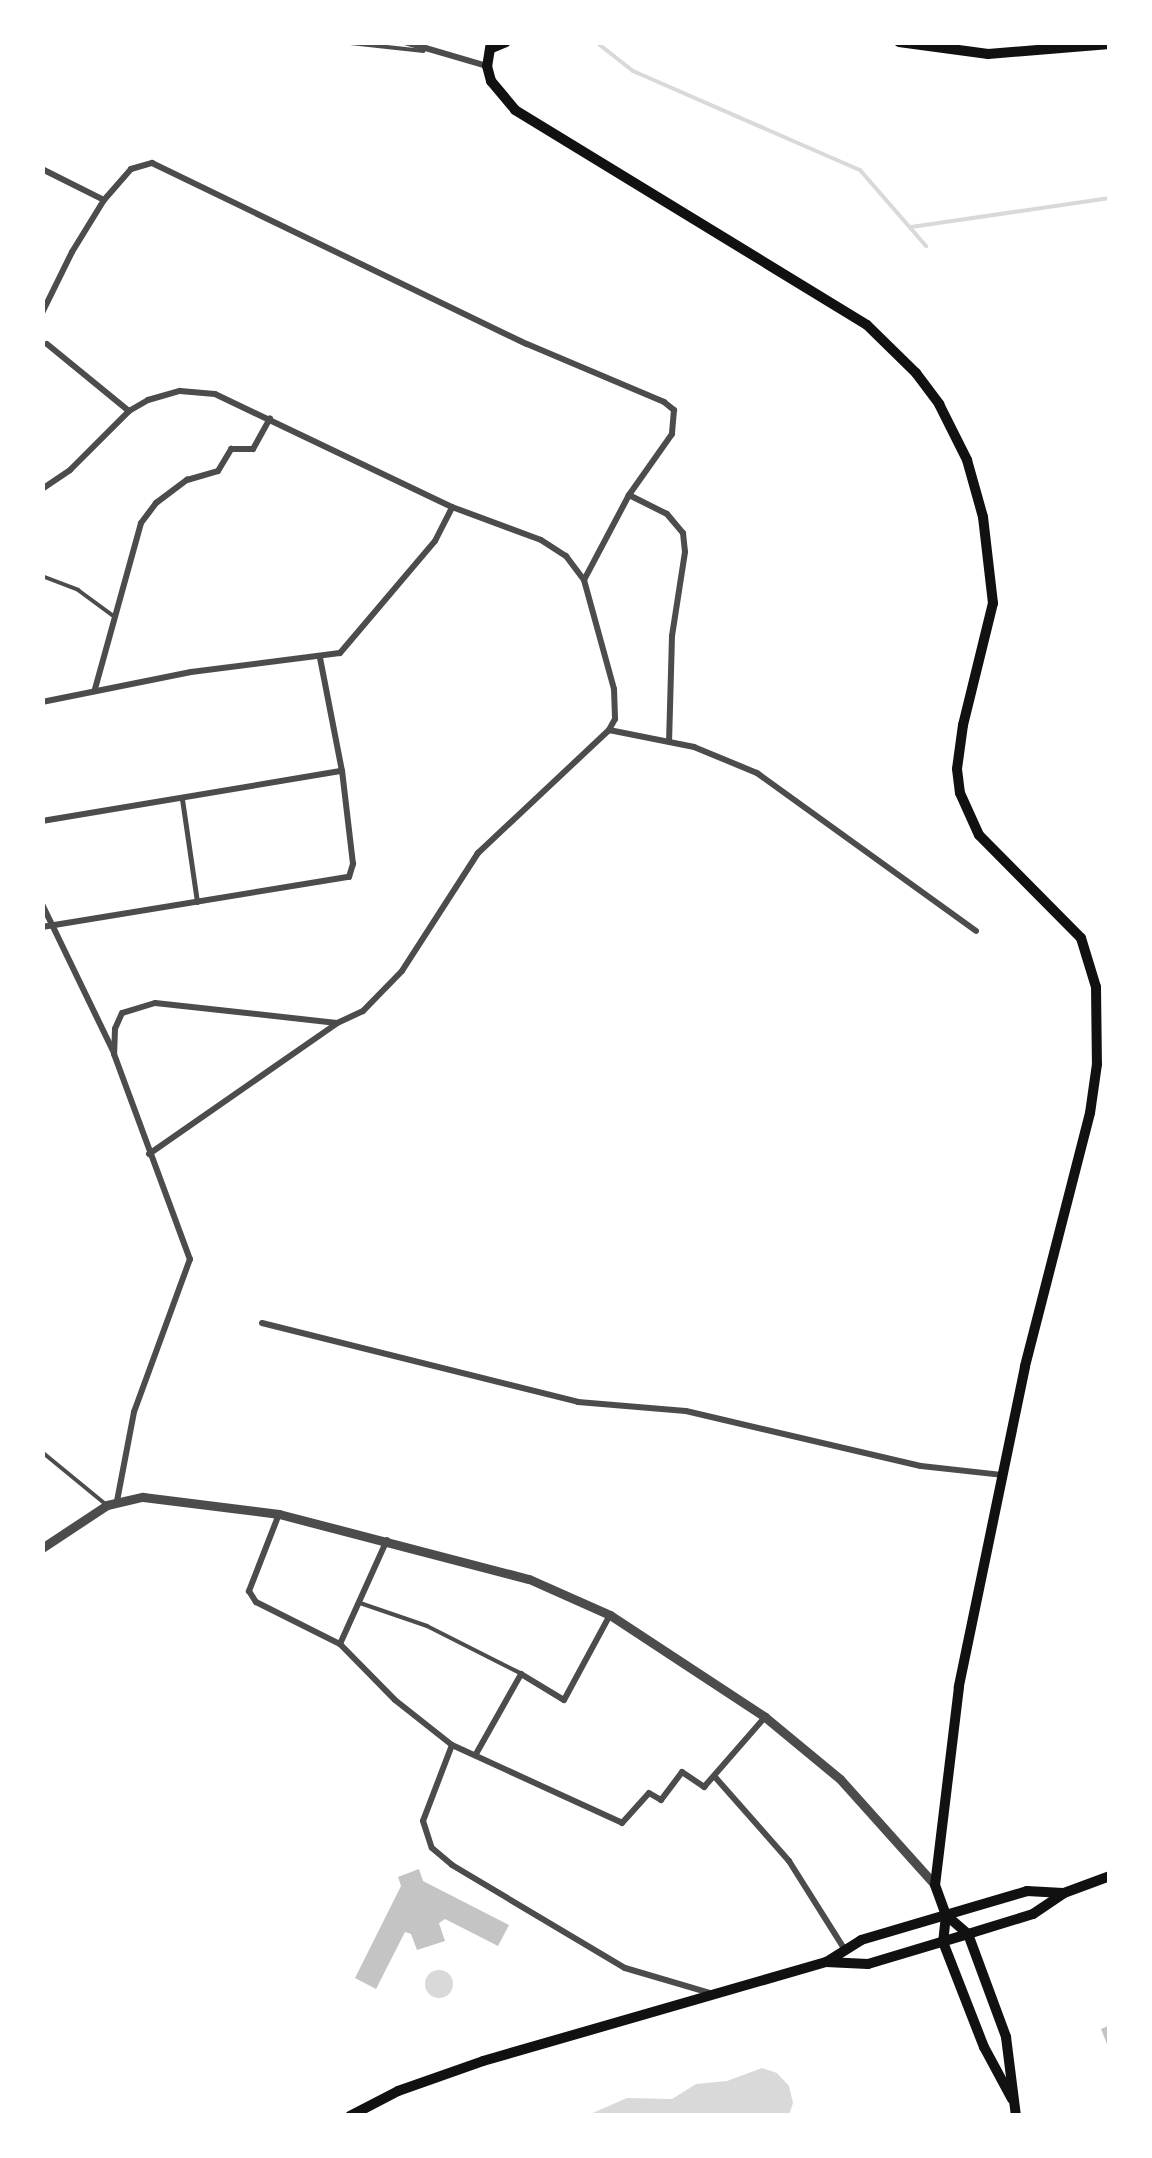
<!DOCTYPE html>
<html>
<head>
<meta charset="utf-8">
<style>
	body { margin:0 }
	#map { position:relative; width:1152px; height:2158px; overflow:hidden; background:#fff; font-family:Rubik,sans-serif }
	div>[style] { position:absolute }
	.water>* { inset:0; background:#d9d9d9 }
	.round { border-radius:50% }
	.stream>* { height:4px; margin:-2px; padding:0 2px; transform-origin:2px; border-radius:2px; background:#d9d9d9 }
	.building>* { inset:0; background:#c4c4c4 }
	.service>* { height:4px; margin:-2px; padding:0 2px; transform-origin:2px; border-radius:2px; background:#4c4c4c }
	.pedestrian>* { height:5px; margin:-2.5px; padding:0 2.5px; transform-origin:2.5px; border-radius:2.5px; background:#4c4c4c }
	.minor>* { height:6px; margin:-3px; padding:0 3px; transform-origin:3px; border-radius:3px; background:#4c4c4c }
	.tertiary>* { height:9px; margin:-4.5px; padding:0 4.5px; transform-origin:4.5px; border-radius:4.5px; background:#4c4c4c }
	.secondary>* { height:10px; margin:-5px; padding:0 5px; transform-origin:5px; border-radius:5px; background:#111 }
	span { translate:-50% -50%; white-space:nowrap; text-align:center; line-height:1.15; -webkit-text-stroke:8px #fff; paint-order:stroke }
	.frame { position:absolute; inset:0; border:45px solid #fff; pointer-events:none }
</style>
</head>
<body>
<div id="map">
	<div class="water">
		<div class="round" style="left:425px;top:1970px;width:28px;height:28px"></div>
		<div style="clip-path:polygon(762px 2068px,777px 2073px,789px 2086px,793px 2103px,789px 2115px,588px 2115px,627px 2098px,672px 2099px,696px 2084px,727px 2081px)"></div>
	</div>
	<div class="stream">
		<div style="left:596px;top:42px;width:47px;rotate:38.1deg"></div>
		<div style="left:633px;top:71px;width:248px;rotate:23.6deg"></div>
		<div style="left:860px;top:170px;width:101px;rotate:49deg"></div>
		<div style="left:911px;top:227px;width:201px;rotate:-8.3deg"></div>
	</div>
	<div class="building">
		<div style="clip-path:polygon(419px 1869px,423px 1881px,509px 1925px,498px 1946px,445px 1919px,439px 1923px,445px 1941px,417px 1950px,411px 1934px,405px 1932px,376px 1989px,355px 1978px,401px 1886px,398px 1877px)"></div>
		<div style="clip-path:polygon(1110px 2025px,1110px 2049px,1109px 2049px,1101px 2029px)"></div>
	</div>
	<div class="service">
		<div style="left:341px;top:42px;width:83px;rotate:6.2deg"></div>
		<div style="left:42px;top:576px;width:39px;rotate:21deg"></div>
		<div style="left:78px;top:590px;width:42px;rotate:36.3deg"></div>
		<div style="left:42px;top:1452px;width:80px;rotate:39.4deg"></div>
		<div style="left:360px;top:1603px;width:71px;rotate:18.9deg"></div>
		<div style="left:427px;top:1626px;width:104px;rotate:26.8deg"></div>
	</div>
	<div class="pedestrian">
		<div style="left:182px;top:799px;width:104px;rotate:81.7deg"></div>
	</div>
	<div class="minor">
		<div style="left:405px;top:42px;width:85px;rotate:16.3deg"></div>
		<div style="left:42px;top:169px;width:69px;rotate:26.6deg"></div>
		<div style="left:42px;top:313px;width:68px;rotate:-63.8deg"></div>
		<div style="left:72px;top:252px;width:61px;rotate:-58.4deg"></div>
		<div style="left:104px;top:200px;width:41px;rotate:-48.9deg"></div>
		<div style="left:131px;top:169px;width:22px;rotate:-16deg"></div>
		<div style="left:152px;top:163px;width:416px;rotate:25.8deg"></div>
		<div style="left:527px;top:344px;width:149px;rotate:22.9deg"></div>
		<div style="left:664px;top:402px;width:13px;rotate:39deg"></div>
		<div style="left:674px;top:410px;width:24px;rotate:95deg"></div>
		<div style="left:672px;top:434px;width:75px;rotate:125.2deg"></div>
		<div style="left:629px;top:495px;width:96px;rotate:117.9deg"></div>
		<div style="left:47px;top:344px;width:106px;rotate:39.3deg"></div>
		<div style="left:42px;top:489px;width:34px;rotate:-34deg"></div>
		<div style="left:70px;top:470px;width:83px;rotate:-45deg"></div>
		<div style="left:129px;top:411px;width:22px;rotate:-30deg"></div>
		<div style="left:148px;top:400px;width:33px;rotate:-16deg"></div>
		<div style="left:180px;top:391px;width:35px;rotate:5deg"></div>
		<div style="left:215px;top:394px;width:263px;rotate:25.5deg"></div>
		<div style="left:452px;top:507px;width:95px;rotate:20.3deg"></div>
		<div style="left:541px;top:540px;width:30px;rotate:33deg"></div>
		<div style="left:566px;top:556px;width:30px;rotate:53deg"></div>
		<div style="left:584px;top:580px;width:113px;rotate:74.6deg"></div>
		<div style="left:614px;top:689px;width:30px;rotate:88deg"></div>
		<div style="left:615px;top:719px;width:13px;rotate:119deg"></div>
		<div style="left:609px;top:730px;width:180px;rotate:136.8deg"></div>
		<div style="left:478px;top:853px;width:140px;rotate:122.8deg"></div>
		<div style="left:402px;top:971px;width:56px;rotate:134.3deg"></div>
		<div style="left:363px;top:1011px;width:29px;rotate:155deg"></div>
		<div style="left:337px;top:1023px;width:183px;rotate:-173.7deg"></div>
		<div style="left:155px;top:1003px;width:34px;rotate:163deg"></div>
		<div style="left:122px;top:1013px;width:17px;rotate:114deg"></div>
		<div style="left:115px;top:1029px;width:25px;rotate:92deg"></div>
		<div style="left:114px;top:1054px;width:219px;rotate:69.7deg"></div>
		<div style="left:190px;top:1259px;width:163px;rotate:110.1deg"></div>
		<div style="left:134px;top:1412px;width:91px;rotate:100.8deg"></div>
		<div style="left:629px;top:495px;width:42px;rotate:26.6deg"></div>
		<div style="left:667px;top:514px;width:25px;rotate:50deg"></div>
		<div style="left:683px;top:533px;width:19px;rotate:84deg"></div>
		<div style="left:685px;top:552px;width:85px;rotate:98.8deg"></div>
		<div style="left:672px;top:636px;width:106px;rotate:91.6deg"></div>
		<div style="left:95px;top:689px;width:172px;rotate:-74.5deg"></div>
		<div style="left:141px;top:523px;width:25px;rotate:-53deg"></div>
		<div style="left:156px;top:503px;width:39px;rotate:-37deg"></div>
		<div style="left:187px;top:480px;width:32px;rotate:-16deg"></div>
		<div style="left:218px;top:471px;width:26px;rotate:-59deg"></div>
		<div style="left:231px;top:449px;width:22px"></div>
		<div style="left:253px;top:449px;width:35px;rotate:-61deg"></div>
		<div style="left:42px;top:702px;width:152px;rotate:-11.4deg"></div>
		<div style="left:191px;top:672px;width:150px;rotate:-7.3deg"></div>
		<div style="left:340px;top:653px;width:147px;rotate:-49.7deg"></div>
		<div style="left:435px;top:541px;width:38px;rotate:-63deg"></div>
		<div style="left:609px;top:730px;width:87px;rotate:11.3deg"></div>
		<div style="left:694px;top:747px;width:68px;rotate:22.4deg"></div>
		<div style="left:757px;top:773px;width:270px;rotate:35.8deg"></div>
		<div style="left:42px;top:821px;width:304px;rotate:-9.5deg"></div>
		<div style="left:42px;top:904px;width:165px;rotate:64.2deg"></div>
		<div style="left:42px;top:927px;width:311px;rotate:-9.3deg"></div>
		<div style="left:349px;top:877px;width:14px;rotate:-73deg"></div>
		<div style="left:353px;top:864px;width:94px;rotate:-96.7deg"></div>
		<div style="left:342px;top:771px;width:115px;rotate:-101deg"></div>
		<div style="left:149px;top:1154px;width:228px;rotate:-34.8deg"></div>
		<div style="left:262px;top:1323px;width:326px;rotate:14deg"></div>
		<div style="left:578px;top:1402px;width:108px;rotate:4.8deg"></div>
		<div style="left:686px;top:1411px;width:241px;rotate:13.2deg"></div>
		<div style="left:921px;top:1466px;width:81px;rotate:6.3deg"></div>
		<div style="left:279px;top:1514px;width:83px;rotate:111.3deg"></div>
		<div style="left:249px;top:1591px;width:13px;rotate:58deg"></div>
		<div style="left:256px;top:1602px;width:94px;rotate:26.6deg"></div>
		<div style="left:340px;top:1644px;width:78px;rotate:45.5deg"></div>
		<div style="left:395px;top:1700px;width:73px;rotate:38.3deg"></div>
		<div style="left:452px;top:1745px;width:81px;rotate:110.9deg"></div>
		<div style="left:423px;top:1821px;width:28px;rotate:72deg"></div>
		<div style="left:432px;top:1848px;width:26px;rotate:40deg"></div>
		<div style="left:452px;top:1865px;width:201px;rotate:30.8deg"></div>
		<div style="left:625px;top:1968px;width:89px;rotate:16.4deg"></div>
		<div style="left:340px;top:1644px;width:114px;rotate:-65.7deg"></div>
		<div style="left:452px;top:1745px;width:187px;rotate:24.6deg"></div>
		<div style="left:622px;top:1823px;width:40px;rotate:-48deg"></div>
		<div style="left:649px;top:1793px;width:14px;rotate:30deg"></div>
		<div style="left:661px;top:1800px;width:35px;rotate:-53deg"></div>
		<div style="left:682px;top:1772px;width:27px;rotate:34deg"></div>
		<div style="left:704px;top:1787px;width:93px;rotate:-48.9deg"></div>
		<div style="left:476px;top:1754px;width:92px;rotate:-60.6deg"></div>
		<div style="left:521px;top:1674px;width:50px;rotate:31.2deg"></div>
		<div style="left:564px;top:1700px;width:97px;rotate:-61.6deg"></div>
		<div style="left:715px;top:1777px;width:112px;rotate:48.6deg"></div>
		<div style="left:789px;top:1861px;width:105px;rotate:57.8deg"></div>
	</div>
	<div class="tertiary">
		<div style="left:42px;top:1548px;width:78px;rotate:-33.5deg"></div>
		<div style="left:107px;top:1505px;width:37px;rotate:-13deg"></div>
		<div style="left:143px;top:1497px;width:137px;rotate:7.1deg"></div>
		<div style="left:279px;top:1514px;width:258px;rotate:14.6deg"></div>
		<div style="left:529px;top:1579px;width:89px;rotate:24deg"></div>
		<div style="left:610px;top:1615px;width:186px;rotate:33.3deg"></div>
		<div style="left:765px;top:1717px;width:97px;rotate:39.6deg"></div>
		<div style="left:840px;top:1779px;width:142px;rotate:48.1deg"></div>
	</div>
	<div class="secondary">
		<div style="left:491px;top:42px;width:24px;rotate:99deg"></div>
		<div style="left:487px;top:66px;width:16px;rotate:75deg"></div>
		<div style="left:491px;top:81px;width:38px;rotate:50deg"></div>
		<div style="left:515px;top:110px;width:412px;rotate:31.4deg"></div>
		<div style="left:867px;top:325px;width:69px;rotate:44.4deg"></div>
		<div style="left:916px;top:373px;width:39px;rotate:53deg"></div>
		<div style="left:939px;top:404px;width:63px;rotate:63.4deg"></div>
		<div style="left:967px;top:460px;width:59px;rotate:74.3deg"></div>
		<div style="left:983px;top:517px;width:87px;rotate:83.4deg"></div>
		<div style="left:993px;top:603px;width:126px;rotate:103.8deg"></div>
		<div style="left:963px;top:725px;width:44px;rotate:97.8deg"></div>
		<div style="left:957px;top:769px;width:24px;rotate:83deg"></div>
		<div style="left:960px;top:793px;width:46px;rotate:65.7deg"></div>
		<div style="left:979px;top:835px;width:145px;rotate:45.3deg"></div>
		<div style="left:1081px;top:938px;width:51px;rotate:73deg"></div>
		<div style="left:1096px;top:987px;width:77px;rotate:89.3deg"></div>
		<div style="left:1097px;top:1064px;width:49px;rotate:98.1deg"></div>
		<div style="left:1090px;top:1113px;width:262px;rotate:104.4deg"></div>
		<div style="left:1025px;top:1367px;width:327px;rotate:101.7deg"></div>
		<div style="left:959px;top:1687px;width:199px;rotate:96.9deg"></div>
		<div style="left:935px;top:1885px;width:32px;rotate:70deg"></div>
		<div style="left:946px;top:1915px;width:29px;rotate:41deg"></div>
		<div style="left:968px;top:1934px;width:110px;rotate:69.7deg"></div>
		<div style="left:1006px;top:2037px;width:80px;rotate:82.8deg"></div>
		<div style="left:899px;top:42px;width:90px;rotate:7.7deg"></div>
		<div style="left:988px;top:54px;width:122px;rotate:-4.7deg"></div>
		<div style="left:492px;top:48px;width:15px;rotate:-23deg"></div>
		<div style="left:946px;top:1915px;width:27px;rotate:96deg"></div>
		<div style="left:943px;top:1942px;width:113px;rotate:68.7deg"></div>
		<div style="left:984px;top:2047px;width:59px;rotate:61.7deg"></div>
		<div style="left:828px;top:1961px;width:39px;rotate:-32deg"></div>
		<div style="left:861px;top:1940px;width:173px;rotate:-16.4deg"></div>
		<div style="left:1027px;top:1891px;width:36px;rotate:3deg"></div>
		<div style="left:350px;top:2116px;width:54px;rotate:-27.5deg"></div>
		<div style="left:398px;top:2091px;width:90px;rotate:-19.4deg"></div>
		<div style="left:483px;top:2061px;width:357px;rotate:-16.1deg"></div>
		<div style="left:826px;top:1962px;width:42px;rotate:2.7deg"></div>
		<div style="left:868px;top:1964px;width:104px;rotate:-16.7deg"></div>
		<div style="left:968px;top:1934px;width:68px;rotate:-17.1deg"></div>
		<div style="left:1033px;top:1914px;width:37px;rotate:-34deg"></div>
		<div style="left:1064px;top:1893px;width:49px;rotate:-20.3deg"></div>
	</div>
	<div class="frame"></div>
</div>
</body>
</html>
